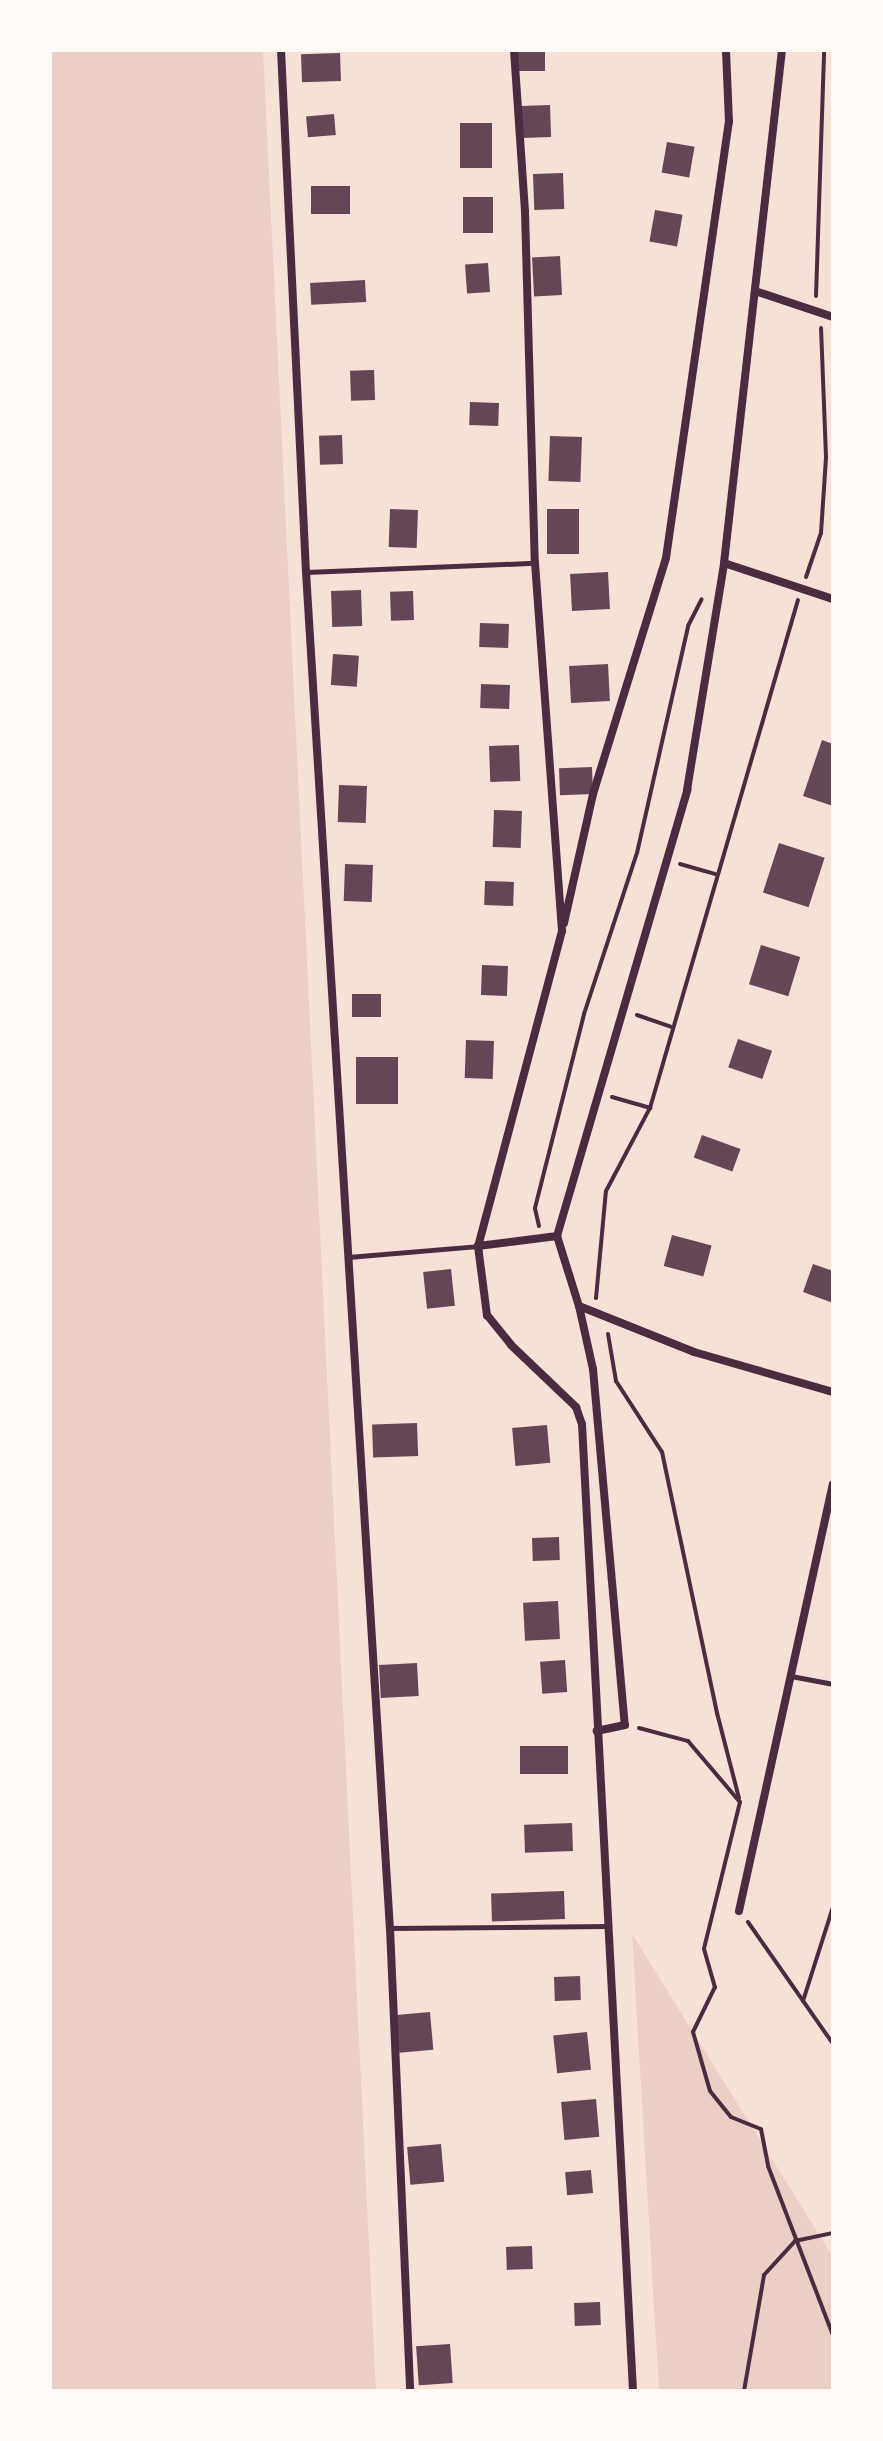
<!DOCTYPE html>
<html>
<head>
<meta charset="utf-8">
<style>
	body { margin:0 }
	#map { position:relative; width:883px; height:2441px; overflow:hidden; background:#f7e1d7; font-family:Georgia,serif }
	div>[style] { position:absolute }
	.green>* { inset:0; background:#ebcfc5 }
	.building>* { inset:0; background:#644757; transform-origin:0 0 }
	.path>* { height:4px; margin:-2px; padding:0 2px; transform-origin:2px; border-radius:2px; background:#4a2c40 }
	.service>* { height:5px; margin:-2.5px; padding:0 2.5px; transform-origin:2.5px; border-radius:2.5px; background:#4a2c40 }
	.minor>* { height:8px; margin:-4px; padding:0 4px; transform-origin:4px; border-radius:4px; background:#4a2c40 }
	span { translate:-50% -50%; white-space:nowrap; text-align:center; line-height:1.15; -webkit-text-stroke:8px #fffaf5; paint-order:stroke }
	.frame { position:absolute; inset:0; border:52px solid #fffaf5; pointer-events:none }
</style>
</head>
<body>
<div id="map">
	<div class="green">
		<div style="clip-path:polygon(50px 50px,263px 50px,376px 2391px,50px 2391px)"></div>
		<div style="clip-path:polygon(632px 1934px,833px 2257px,833px 2391px,659px 2391px)"></div>
	</div>
	<div class="building">
		<div style="left:517px;top:50px;width:28px;height:21px"></div>
		<div style="left:340px;top:53px;width:28px;height:39px;rotate:88deg"></div>
		<div style="left:550px;top:105px;width:32px;height:29px;rotate:88deg"></div>
		<div style="left:334px;top:114px;width:21px;height:28px;rotate:85deg"></div>
		<div style="left:460px;top:123px;width:32px;height:45px"></div>
		<div style="left:667px;top:142px;width:28px;height:31px;rotate:10deg"></div>
		<div style="left:563px;top:173px;width:36px;height:30px;rotate:88deg"></div>
		<div style="left:311px;top:186px;width:39px;height:28px"></div>
		<div style="left:463px;top:197px;width:30px;height:36px"></div>
		<div style="left:655px;top:210px;width:28px;height:32px;rotate:10deg"></div>
		<div style="left:560px;top:256px;width:39px;height:28px;rotate:87deg"></div>
		<div style="left:488px;top:263px;width:29px;height:23px;rotate:86deg"></div>
		<div style="left:365px;top:280px;width:22px;height:55px;rotate:87deg"></div>
		<div style="left:374px;top:370px;width:30px;height:24px;rotate:88deg"></div>
		<div style="left:470px;top:402px;width:29px;height:23px;rotate:2deg"></div>
		<div style="left:342px;top:435px;width:29px;height:23px;rotate:88deg"></div>
		<div style="left:550px;top:436px;width:32px;height:45px;rotate:2deg"></div>
		<div style="left:390px;top:509px;width:28px;height:38px;rotate:2deg"></div>
		<div style="left:547px;top:509px;width:32px;height:45px"></div>
		<div style="left:608px;top:572px;width:37px;height:38px;rotate:87deg"></div>
		<div style="left:361px;top:590px;width:36px;height:30px;rotate:88deg"></div>
		<div style="left:413px;top:591px;width:29px;height:23px;rotate:88deg"></div>
		<div style="left:480px;top:623px;width:29px;height:24px;rotate:2deg"></div>
		<div style="left:333px;top:654px;width:26px;height:31px;rotate:4deg"></div>
		<div style="left:608px;top:664px;width:37px;height:39px;rotate:87deg"></div>
		<div style="left:481px;top:684px;width:29px;height:24px;rotate:2deg"></div>
		<div style="clip-path:polygon(822px 740px,833px 744px,833px 806px,803px 796px)"></div>
		<div style="left:519px;top:745px;width:36px;height:30px;rotate:88deg"></div>
		<div style="left:592px;top:767px;width:27px;height:33px;rotate:88deg"></div>
		<div style="left:339px;top:785px;width:28px;height:37px;rotate:2deg"></div>
		<div style="left:494px;top:810px;width:28px;height:37px;rotate:2deg"></div>
		<div style="left:779px;top:843px;width:48px;height:52px;rotate:18deg"></div>
		<div style="left:345px;top:864px;width:28px;height:37px;rotate:2deg"></div>
		<div style="left:485px;top:881px;width:29px;height:24px;rotate:2deg"></div>
		<div style="left:761px;top:945px;width:41px;height:41px;rotate:17deg"></div>
		<div style="left:482px;top:965px;width:26px;height:30px;rotate:2deg"></div>
		<div style="left:352px;top:994px;width:29px;height:23px"></div>
		<div style="left:738px;top:1039px;width:36px;height:30px;rotate:19deg"></div>
		<div style="left:466px;top:1040px;width:28px;height:38px;rotate:2deg"></div>
		<div style="left:356px;top:1057px;width:42px;height:47px"></div>
		<div style="left:702px;top:1135px;width:41px;height:24px;rotate:20deg"></div>
		<div style="left:672px;top:1235px;width:41px;height:32px;rotate:15deg"></div>
		<div style="clip-path:polygon(813px 1264px,833px 1271px,833px 1303px,803px 1292px)"></div>
		<div style="left:451px;top:1269px;width:37px;height:28px;rotate:84deg"></div>
		<div style="left:417px;top:1423px;width:33px;height:45px;rotate:88deg"></div>
		<div style="left:547px;top:1425px;width:38px;height:35px;rotate:85deg"></div>
		<div style="left:559px;top:1537px;width:23px;height:27px;rotate:88deg"></div>
		<div style="left:558px;top:1601px;width:38px;height:35px;rotate:87deg"></div>
		<div style="left:565px;top:1660px;width:32px;height:25px;rotate:86deg"></div>
		<div style="left:417px;top:1663px;width:33px;height:38px;rotate:87deg"></div>
		<div style="left:568px;top:1746px;width:28px;height:48px;rotate:90deg"></div>
		<div style="left:572px;top:1823px;width:28px;height:48px;rotate:88deg"></div>
		<div style="left:564px;top:1891px;width:28px;height:73px;rotate:88deg"></div>
		<div style="left:580px;top:1976px;width:24px;height:26px;rotate:88deg"></div>
		<div style="left:430px;top:2012px;width:38px;height:34px;rotate:85deg"></div>
		<div style="left:587px;top:2032px;width:38px;height:34px;rotate:84deg"></div>
		<div style="left:596px;top:2099px;width:38px;height:35px;rotate:85deg"></div>
		<div style="left:441px;top:2144px;width:38px;height:34px;rotate:85deg"></div>
		<div style="left:591px;top:2170px;width:23px;height:26px;rotate:85deg"></div>
		<div style="left:532px;top:2246px;width:23px;height:26px;rotate:88deg"></div>
		<div style="left:600px;top:2302px;width:23px;height:26px;rotate:88deg"></div>
		<div style="left:450px;top:2344px;width:39px;height:34px;rotate:86deg"></div>
	</div>
	<div class="path">
		<div style="left:816px;top:296px;width:246px;rotate:-88.1deg"></div>
		<div style="left:806px;top:577px;width:46px;rotate:-71.2deg"></div>
		<div style="left:821px;top:533px;width:76px;rotate:-86.2deg"></div>
		<div style="left:826px;top:457px;width:129px;rotate:-92.2deg"></div>
		<div style="left:680px;top:864px;width:37px;rotate:16deg"></div>
		<div style="left:637px;top:1015px;width:37px;rotate:19deg"></div>
		<div style="left:612px;top:1097px;width:40px;rotate:16deg"></div>
		<div style="left:650px;top:1108px;width:529px;rotate:-73.76deg"></div>
		<div style="left:539px;top:1226px;width:18px;rotate:-103deg"></div>
		<div style="left:535px;top:1208px;width:200px;rotate:-75.8deg"></div>
		<div style="left:584px;top:1014px;width:169px;rotate:-71.8deg"></div>
		<div style="left:637px;top:853px;width:233px;rotate:-77.3deg"></div>
		<div style="left:688px;top:626px;width:30px;rotate:-63deg"></div>
		<div style="left:596px;top:1298px;width:107px;rotate:-84.7deg"></div>
		<div style="left:606px;top:1191px;width:94px;rotate:-62.1deg"></div>
		<div style="left:608px;top:1334px;width:48px;rotate:80.3deg"></div>
		<div style="left:616px;top:1381px;width:85px;rotate:57.1deg"></div>
		<div style="left:662px;top:1452px;width:267px;rotate:78.1deg"></div>
		<div style="left:717px;top:1713px;width:88px;rotate:75.5deg"></div>
		<div style="left:639px;top:1728px;width:51px;rotate:14.9deg"></div>
		<div style="left:688px;top:1741px;width:80px;rotate:49.6deg"></div>
		<div style="left:740px;top:1802px;width:151px;rotate:103.8deg"></div>
		<div style="left:704px;top:1949px;width:40px;rotate:74deg"></div>
		<div style="left:715px;top:1987px;width:50px;rotate:116.1deg"></div>
		<div style="left:693px;top:2032px;width:61px;rotate:73.9deg"></div>
		<div style="left:710px;top:2091px;width:33px;rotate:51deg"></div>
		<div style="left:731px;top:2117px;width:32px;rotate:22deg"></div>
		<div style="left:761px;top:2129px;width:38px;rotate:79deg"></div>
		<div style="left:768px;top:2166px;width:181px;rotate:69deg"></div>
		<div style="left:748px;top:1922px;width:149px;rotate:55.1deg"></div>
		<div style="left:803px;top:2001px;width:99px;rotate:-72.3deg"></div>
		<div style="left:744px;top:2391px;width:118px;rotate:-80.2deg"></div>
		<div style="left:764px;top:2275px;width:46px;rotate:-47.6deg"></div>
		<div style="left:795px;top:2241px;width:39px;rotate:-12deg"></div>
	</div>
	<div class="service">
		<div style="left:306px;top:572px;width:228px;rotate:-2.3deg"></div>
		<div style="left:348px;top:1257px;width:130px;rotate:-4.8deg"></div>
		<div style="left:791px;top:1676px;width:43px;rotate:10.8deg"></div>
		<div style="left:390px;top:1928px;width:217px;rotate:-0.5deg"></div>
	</div>
	<div class="minor">
		<div style="left:281px;top:50px;width:523px;rotate:87.26deg"></div>
		<div style="left:306px;top:572px;width:1359px;rotate:86.46deg"></div>
		<div style="left:390px;top:1928px;width:463px;rotate:87.5deg"></div>
		<div style="left:514px;top:50px;width:162px;rotate:86.1deg"></div>
		<div style="left:525px;top:212px;width:351px;rotate:88.4deg"></div>
		<div style="left:535px;top:563px;width:369px;rotate:85.8deg"></div>
		<div style="left:562px;top:931px;width:326px;rotate:104.9deg"></div>
		<div style="left:478px;top:1246px;width:70px;rotate:82.6deg"></div>
		<div style="left:487px;top:1315px;width:38px;rotate:51deg"></div>
		<div style="left:511px;top:1345px;width:90px;rotate:43.6deg"></div>
		<div style="left:576px;top:1407px;width:18px;rotate:71deg"></div>
		<div style="left:582px;top:1424px;width:968px;rotate:86.98deg"></div>
		<div style="left:755px;top:291px;width:82px;rotate:18.4deg"></div>
		<div style="left:724px;top:563px;width:115px;rotate:18.3deg"></div>
		<div style="left:564px;top:923px;width:132px;rotate:-77.3deg"></div>
		<div style="left:593px;top:794px;width:247px;rotate:-72.8deg"></div>
		<div style="left:666px;top:558px;width:441px;rotate:-81.8deg"></div>
		<div style="left:729px;top:122px;width:72px;rotate:-92.4deg"></div>
		<div style="left:557px;top:1236px;width:465px;rotate:-73.7deg"></div>
		<div style="left:687px;top:790px;width:230px;rotate:-80.7deg"></div>
		<div style="left:724px;top:563px;width:516px;rotate:-83.55deg"></div>
		<div style="left:557px;top:1236px;width:73px;rotate:72.6deg"></div>
		<div style="left:579px;top:1306px;width:124px;rotate:21.8deg"></div>
		<div style="left:694px;top:1352px;width:145px;rotate:16.1deg"></div>
		<div style="left:478px;top:1246px;width:80px;rotate:-7.2deg"></div>
		<div style="left:579px;top:1306px;width:65px;rotate:77.5deg"></div>
		<div style="left:593px;top:1369px;width:357px;rotate:84.9deg"></div>
		<div style="left:625px;top:1725px;width:29px;rotate:168deg"></div>
		<div style="left:739px;top:1911px;width:437px;rotate:-77.6deg"></div>
	</div>
	<div class="frame"></div>
</div>
</body>
</html>
